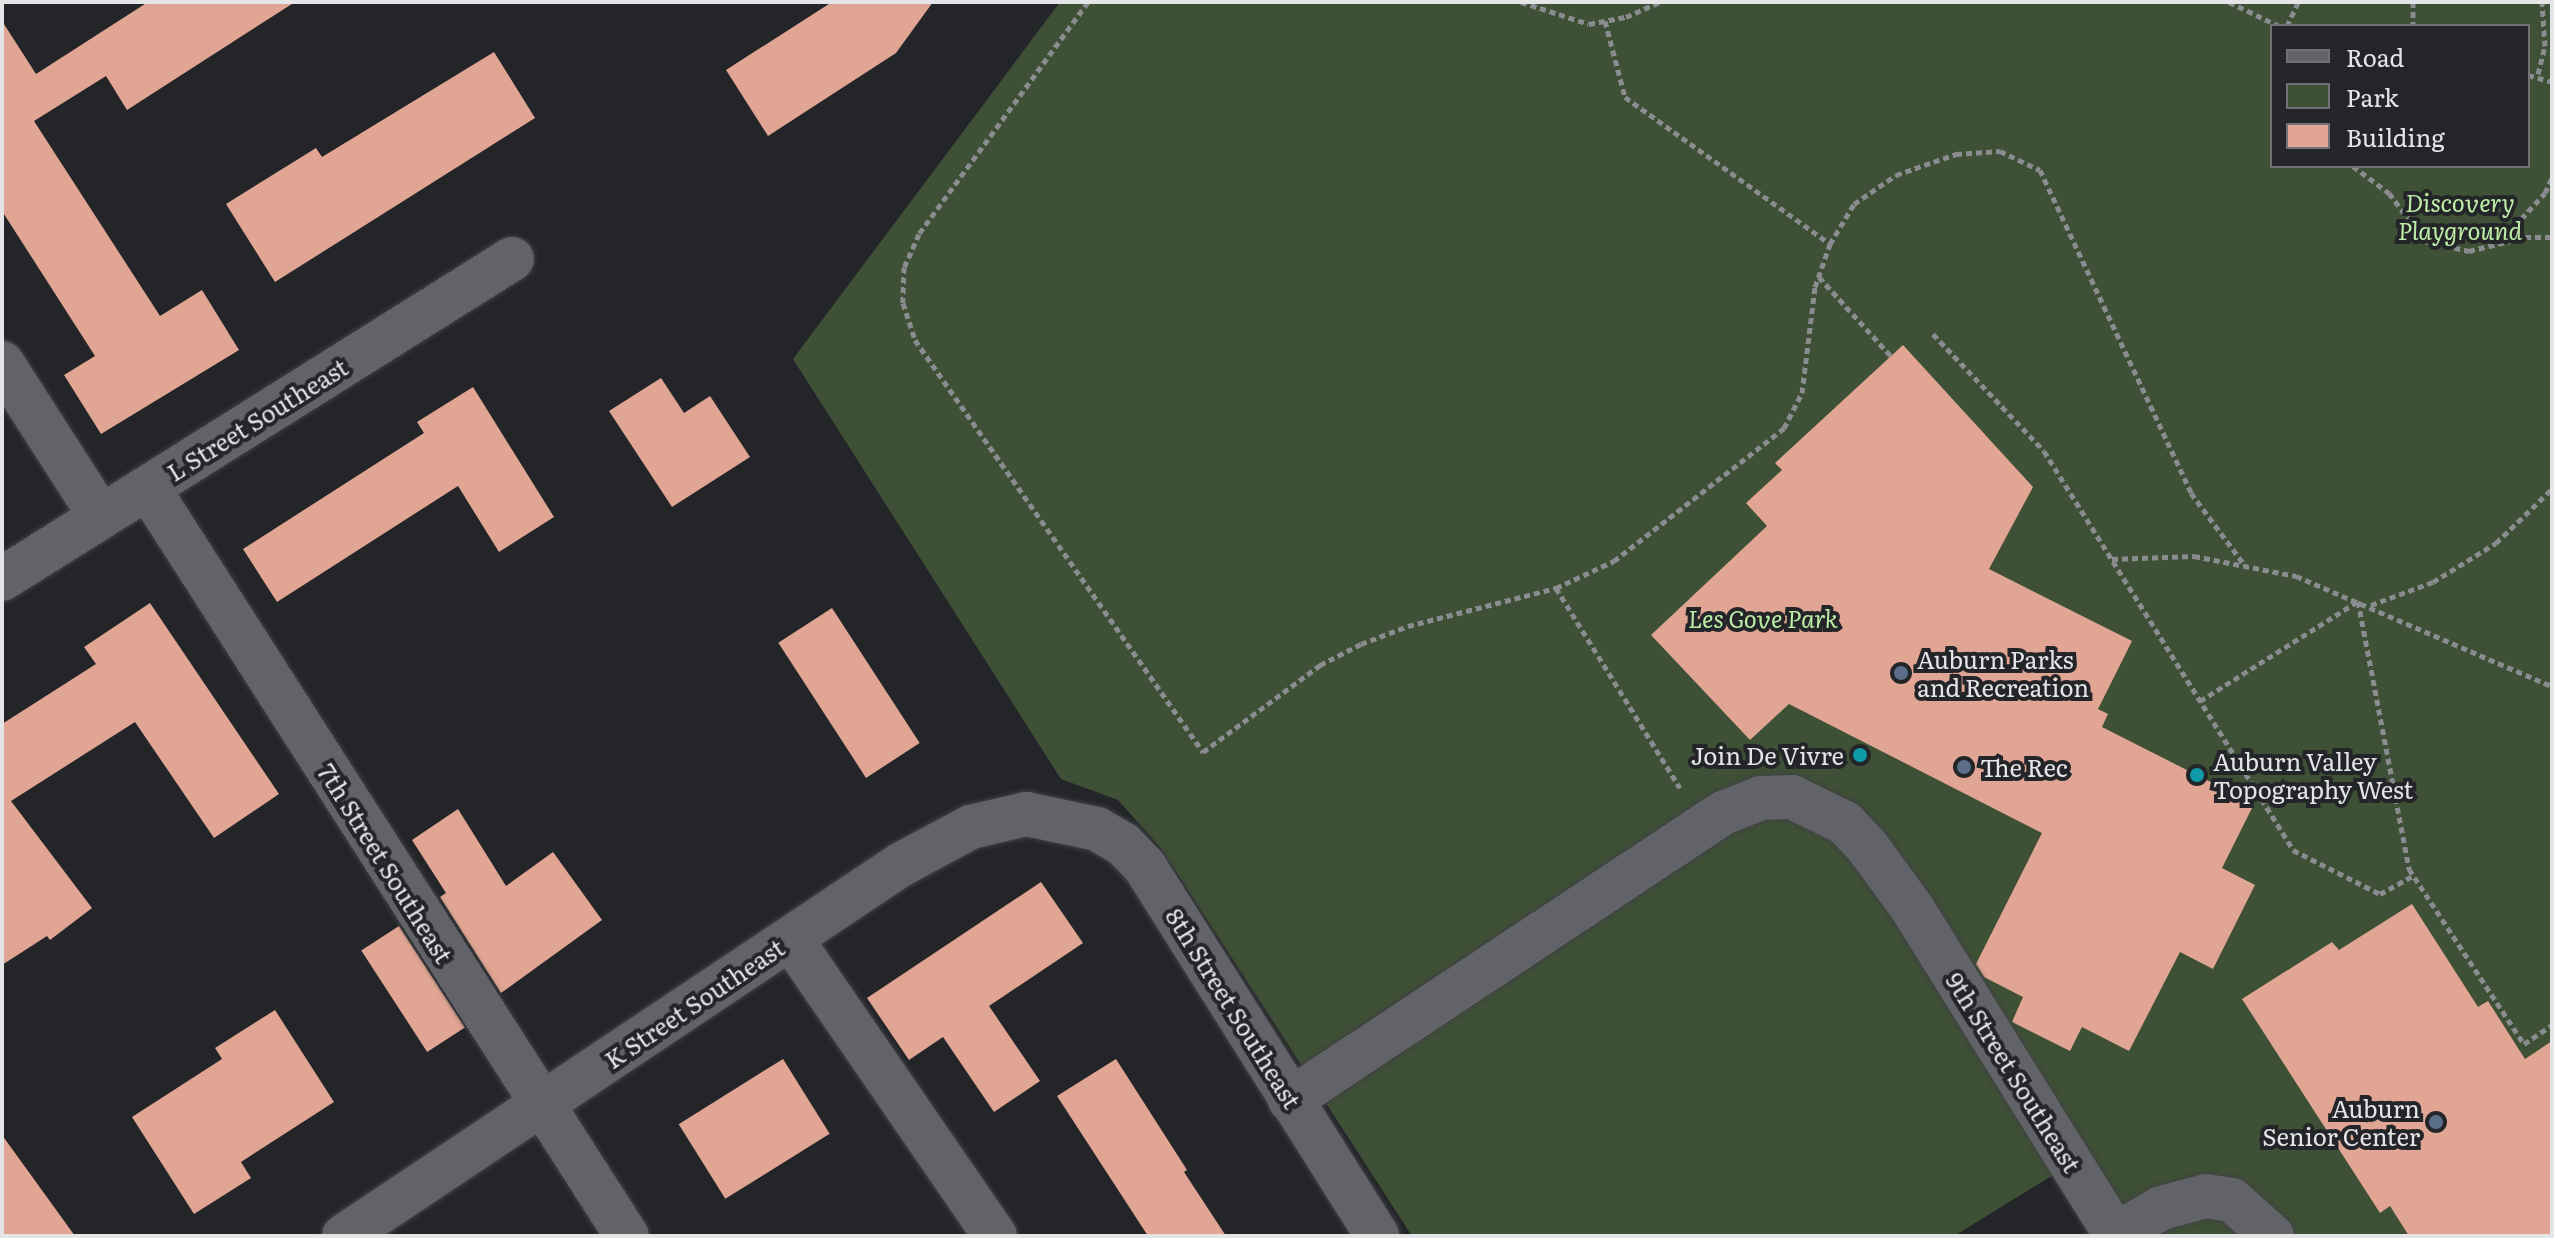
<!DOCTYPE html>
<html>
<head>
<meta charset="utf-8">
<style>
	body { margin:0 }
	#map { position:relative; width:2554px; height:1238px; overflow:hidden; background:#242529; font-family:Literata,serif }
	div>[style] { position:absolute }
	.green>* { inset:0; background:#3e5035 }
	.building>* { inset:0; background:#e1a693; transform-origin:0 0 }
	.path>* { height:5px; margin-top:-2.5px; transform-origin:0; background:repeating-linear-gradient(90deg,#8b8c8f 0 6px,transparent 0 10px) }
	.roads { filter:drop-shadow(0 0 2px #414245) drop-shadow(0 0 2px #414245) }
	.minor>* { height:44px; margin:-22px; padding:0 22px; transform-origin:22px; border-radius:22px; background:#626368 }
	.dots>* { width:22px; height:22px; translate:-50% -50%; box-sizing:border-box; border:4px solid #242529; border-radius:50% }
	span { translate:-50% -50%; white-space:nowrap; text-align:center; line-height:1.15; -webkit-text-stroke:8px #242529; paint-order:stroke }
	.park-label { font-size:24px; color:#bdeca6; font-style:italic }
	.street-label { font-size:24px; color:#e4e5e7 }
	.poi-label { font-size:24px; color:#e4e5e7 }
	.left { translate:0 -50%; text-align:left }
	.right { translate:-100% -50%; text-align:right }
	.frame { position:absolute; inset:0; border:4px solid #e4e5e7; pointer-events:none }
	.legend { position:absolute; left:2270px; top:24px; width:260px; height:144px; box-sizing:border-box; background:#242529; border:2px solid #717275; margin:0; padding:10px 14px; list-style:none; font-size:24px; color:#e4e5e7 }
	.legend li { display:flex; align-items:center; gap:16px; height:40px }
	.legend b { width:40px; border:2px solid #717275 }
</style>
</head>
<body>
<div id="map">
	<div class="green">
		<div style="clip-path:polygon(evenodd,1060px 2px,2552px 2px,2552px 1236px,2116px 1236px,2071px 1164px,1954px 1236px,1412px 1236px,1160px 847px,1118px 800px,1061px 779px,793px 359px,1060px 2px,2272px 26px,2528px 26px,2528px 166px,2272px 166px,2272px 26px)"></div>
	</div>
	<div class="building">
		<div style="clip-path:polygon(148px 2px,295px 2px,127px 110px,106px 76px,34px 121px,160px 316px,202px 290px,239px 350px,101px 434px,64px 375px,95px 356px,2px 211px,2px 21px,36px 74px)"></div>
		<div style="clip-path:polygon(832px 2px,933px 2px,896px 53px,768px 136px,726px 70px)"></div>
		<div style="clip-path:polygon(494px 52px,535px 118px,275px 282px,226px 204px,316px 148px,322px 157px)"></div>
		<div style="clip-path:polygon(1903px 345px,2033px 487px,1989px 569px,2132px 641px,2098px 709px,2108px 714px,2102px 727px,2254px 804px,2222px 868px,2255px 885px,2213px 969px,2180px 952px,2129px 1051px,2082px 1027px,2070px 1051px,2012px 1022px,2023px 997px,1984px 977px,1976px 964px,2042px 833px,1789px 704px,1750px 740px,1651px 635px,1767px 526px,1746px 503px,1782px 470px,1775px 463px)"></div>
		<div style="clip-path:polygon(661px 378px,684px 413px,710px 396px,750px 457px,672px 507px,609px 411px)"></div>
		<div style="clip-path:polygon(473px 387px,554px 517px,499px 552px,458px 486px,277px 602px,243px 549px,424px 433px,417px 422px)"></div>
		<div style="clip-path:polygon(150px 603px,279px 794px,214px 838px,135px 722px,11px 801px,92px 908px,50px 940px,47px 936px,2px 965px,2px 724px,96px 664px,84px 647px)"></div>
		<div style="left:832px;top:608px;width:161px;height:64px;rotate:57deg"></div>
		<div style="clip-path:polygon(458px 809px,506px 886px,553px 852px,602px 920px,501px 993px,440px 897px,446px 893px,412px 840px)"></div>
		<div style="clip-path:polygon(1041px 882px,1083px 943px,989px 1006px,1040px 1081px,994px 1112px,943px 1037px,909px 1060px,867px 998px)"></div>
		<div style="clip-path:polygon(2412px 904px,2478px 1007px,2488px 1001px,2525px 1059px,2552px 1041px,2552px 1236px,2409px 1236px,2390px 1206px,2380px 1213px,2242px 999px,2332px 942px,2339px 950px)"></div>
		<div style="left:399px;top:926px;width:121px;height:45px;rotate:57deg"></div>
		<div style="clip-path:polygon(275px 1010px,334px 1102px,241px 1162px,251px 1178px,194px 1214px,132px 1117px,222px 1059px,215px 1048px)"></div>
		<div style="left:783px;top:1059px;width:88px;height:123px;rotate:58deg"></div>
		<div style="clip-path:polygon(1116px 1059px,1187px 1170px,1184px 1172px,1226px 1236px,1148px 1236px,1057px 1096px)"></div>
		<div style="clip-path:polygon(2px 1135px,75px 1236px,2px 1236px)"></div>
	</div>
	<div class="path">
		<div style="left:1088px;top:2px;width:287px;rotate:126.1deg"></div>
		<div style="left:919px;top:234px;width:36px;rotate:114deg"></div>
		<div style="left:904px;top:267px;width:36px;rotate:92deg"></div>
		<div style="left:903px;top:303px;width:39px;rotate:72deg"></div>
		<div style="left:915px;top:340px;width:503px;rotate:55.05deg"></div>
		<div style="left:1203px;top:752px;width:146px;rotate:-36.6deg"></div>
		<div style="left:1320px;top:665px;width:46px;rotate:-27.1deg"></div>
		<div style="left:1361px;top:644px;width:50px;rotate:-21deg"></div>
		<div style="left:1408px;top:626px;width:153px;rotate:-14.4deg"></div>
		<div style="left:1556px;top:588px;width:64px;rotate:-25deg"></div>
		<div style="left:1614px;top:561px;width:216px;rotate:-38deg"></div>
		<div style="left:1784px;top:428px;width:39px;rotate:-63deg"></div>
		<div style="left:1802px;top:393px;width:107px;rotate:-83deg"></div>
		<div style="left:1815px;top:287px;width:46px;rotate:-70.8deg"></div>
		<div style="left:1830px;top:244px;width:47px;rotate:-59deg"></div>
		<div style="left:1854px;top:204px;width:51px;rotate:-34.6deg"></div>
		<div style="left:1896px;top:175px;width:64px;rotate:-19.3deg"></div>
		<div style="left:1956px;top:154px;width:44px;rotate:-3.9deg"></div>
		<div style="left:2000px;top:151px;width:44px;rotate:25.4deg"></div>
		<div style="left:2040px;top:170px;width:357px;rotate:64.9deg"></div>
		<div style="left:2191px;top:493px;width:87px;rotate:53.4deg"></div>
		<div style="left:1521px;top:2px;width:71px;rotate:17.9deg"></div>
		<div style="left:1589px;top:24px;width:38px;rotate:-11deg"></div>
		<div style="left:1626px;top:17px;width:36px;rotate:-24deg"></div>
		<div style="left:2229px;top:2px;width:55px;rotate:25.6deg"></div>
		<div style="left:2413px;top:2px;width:24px;rotate:90deg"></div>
		<div style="left:1605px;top:21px;width:79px;rotate:75.3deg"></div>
		<div style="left:1625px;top:97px;width:252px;rotate:35.6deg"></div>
		<div style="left:2287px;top:26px;width:26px;rotate:-65deg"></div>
		<div style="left:2538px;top:74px;width:29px;rotate:-76deg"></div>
		<div style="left:2545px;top:46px;width:44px;rotate:-93.9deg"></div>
		<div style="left:2528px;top:75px;width:25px;rotate:16deg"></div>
		<div style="left:2353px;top:166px;width:45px;rotate:36.9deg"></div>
		<div style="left:2389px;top:193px;width:60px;rotate:53.1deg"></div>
		<div style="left:2425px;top:241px;width:45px;rotate:12.8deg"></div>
		<div style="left:2469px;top:251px;width:58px;rotate:-14deg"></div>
		<div style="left:2525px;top:237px;width:27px"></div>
		<div style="left:2501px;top:241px;width:65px;rotate:-47.5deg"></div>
		<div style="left:2545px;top:193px;width:17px;rotate:-66deg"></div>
		<div style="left:1819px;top:277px;width:107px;rotate:47.7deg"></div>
		<div style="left:1933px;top:334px;width:161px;rotate:46.5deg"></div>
		<div style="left:2044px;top:451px;width:470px;rotate:58deg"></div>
		<div style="left:2293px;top:850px;width:97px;rotate:26.8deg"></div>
		<div style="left:2380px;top:894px;width:39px;rotate:-29deg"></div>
		<div style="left:2112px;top:559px;width:82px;rotate:-2.1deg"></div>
		<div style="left:2194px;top:556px;width:104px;rotate:11.1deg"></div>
		<div style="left:2296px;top:576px;width:279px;rotate:23.3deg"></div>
		<div style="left:1556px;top:588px;width:235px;rotate:58.2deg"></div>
		<div style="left:2371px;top:605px;width:66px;rotate:-20.4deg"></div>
		<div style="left:2433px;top:582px;width:74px;rotate:-31.8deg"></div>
		<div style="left:2496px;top:543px;width:78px;rotate:-44deg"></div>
		<div style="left:2200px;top:701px;width:187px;rotate:-32.3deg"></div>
		<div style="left:2358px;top:601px;width:273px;rotate:79.2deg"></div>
		<div style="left:2409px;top:869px;width:209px;rotate:56.7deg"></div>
		<div style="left:2524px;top:1044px;width:34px;rotate:-34deg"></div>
	</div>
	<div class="roads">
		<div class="minor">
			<div style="left:2px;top:363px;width:183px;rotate:57.3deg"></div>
			<div style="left:148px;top:488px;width:888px;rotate:57.37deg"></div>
			<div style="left:2px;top:579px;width:602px;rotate:-32.11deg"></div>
			<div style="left:791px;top:939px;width:360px;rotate:55.5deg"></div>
			<div style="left:1290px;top:1100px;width:519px;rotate:-33.54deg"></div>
			<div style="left:1723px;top:813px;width:41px;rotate:-21.5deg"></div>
			<div style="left:1761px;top:798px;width:31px;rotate:-2deg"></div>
			<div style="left:1792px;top:797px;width:59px;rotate:26.1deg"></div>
			<div style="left:1845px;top:823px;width:35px;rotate:47deg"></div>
			<div style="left:1869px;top:849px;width:73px;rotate:53.9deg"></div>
			<div style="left:1912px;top:908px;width:386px;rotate:58.1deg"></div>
			<div style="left:2115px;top:1235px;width:53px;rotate:-30.4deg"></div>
			<div style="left:2161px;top:1208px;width:47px;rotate:-14.9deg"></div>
			<div style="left:2206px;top:1196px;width:26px;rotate:9deg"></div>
			<div style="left:2232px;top:1200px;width:54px;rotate:42deg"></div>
			<div style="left:344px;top:1236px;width:668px;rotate:-33.71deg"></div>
			<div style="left:900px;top:865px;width:81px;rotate:-28.2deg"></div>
			<div style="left:971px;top:827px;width:57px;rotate:-13.3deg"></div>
			<div style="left:1026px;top:814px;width:73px;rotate:11.9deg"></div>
			<div style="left:1097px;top:829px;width:30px;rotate:30deg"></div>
			<div style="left:1123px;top:844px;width:32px;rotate:46deg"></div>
			<div style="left:1145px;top:867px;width:436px;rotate:57.8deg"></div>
		</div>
	</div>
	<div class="dots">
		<div style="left:1901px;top:673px;background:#5c6f8a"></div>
		<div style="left:1860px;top:755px;background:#0f9aa8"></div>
		<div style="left:1964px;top:767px;background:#5c6f8a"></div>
		<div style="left:2197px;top:775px;background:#0f9aa8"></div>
		<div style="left:2436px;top:1122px;background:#5c6f8a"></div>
	</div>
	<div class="park-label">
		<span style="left:2460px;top:216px">Discovery<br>Playground</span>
		<span style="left:1763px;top:618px">Les Gove Park</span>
	</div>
	<div class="street-label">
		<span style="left:257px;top:419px;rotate:-32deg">L Street Southeast</span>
		<span style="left:386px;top:863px;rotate:58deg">7th Street Southeast</span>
		<span style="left:694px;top:1003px;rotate:-34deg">K Street Southeast</span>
		<span style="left:1234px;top:1008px;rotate:58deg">8th Street Southeast</span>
		<span style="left:2014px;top:1072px;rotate:58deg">9th Street Southeast</span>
	</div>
	<div class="poi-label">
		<span class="left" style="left:1917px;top:673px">Auburn Parks<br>and Recreation</span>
		<span class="right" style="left:1844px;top:755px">Join De Vivre</span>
		<span class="left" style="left:2213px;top:775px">Auburn Valley<br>Topography West</span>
		<span class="left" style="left:1980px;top:767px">The Rec</span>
		<span class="right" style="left:2420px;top:1122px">Auburn<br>Senior Center</span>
	</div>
	<div class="frame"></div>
	<ul class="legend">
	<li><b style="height:10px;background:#626368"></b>Road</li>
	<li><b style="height:22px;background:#3e5035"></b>Park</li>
	<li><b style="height:22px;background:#e1a693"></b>Building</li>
	</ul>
</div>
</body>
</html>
